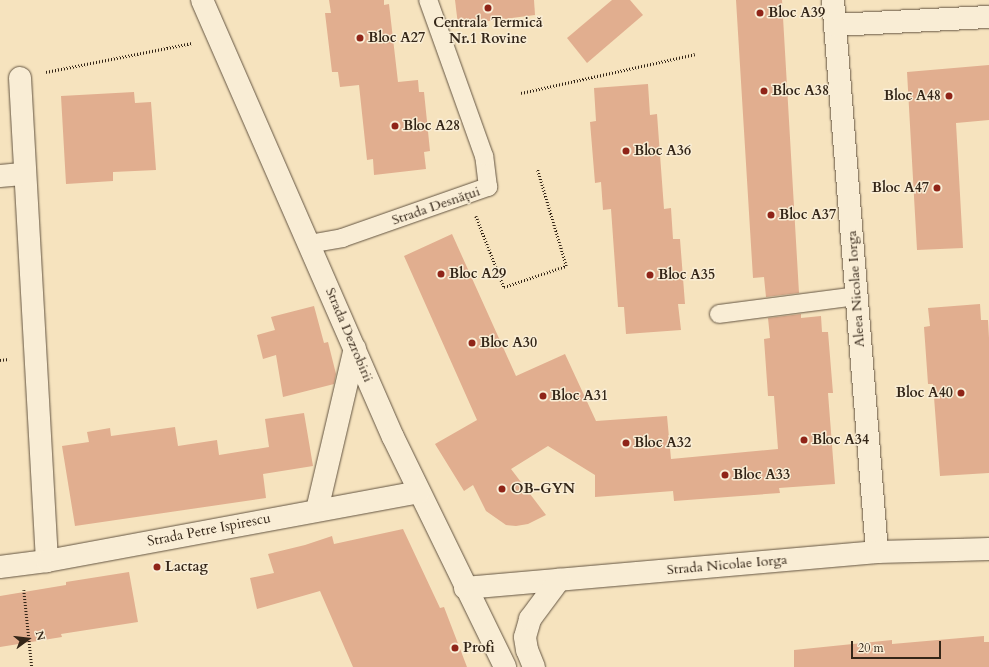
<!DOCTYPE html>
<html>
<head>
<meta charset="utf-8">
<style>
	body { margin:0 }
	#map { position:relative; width:989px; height:667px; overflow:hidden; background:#f6e3be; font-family:Cardo,serif }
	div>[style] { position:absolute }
	.building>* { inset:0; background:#e1ae8f }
	.path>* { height:2.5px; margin-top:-1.25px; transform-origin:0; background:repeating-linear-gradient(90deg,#342618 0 1px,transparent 0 3px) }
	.roads { filter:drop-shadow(0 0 1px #645542) drop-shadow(0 0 1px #645542) }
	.lane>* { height:18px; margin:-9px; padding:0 9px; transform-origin:9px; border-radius:9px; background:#f9edd5 }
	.street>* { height:22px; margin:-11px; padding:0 11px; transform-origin:11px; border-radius:11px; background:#f9edd5 }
	.secondary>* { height:22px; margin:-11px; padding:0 11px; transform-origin:11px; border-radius:11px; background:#f9edd5 }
	.dots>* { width:11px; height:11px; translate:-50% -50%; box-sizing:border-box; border:2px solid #f9edd5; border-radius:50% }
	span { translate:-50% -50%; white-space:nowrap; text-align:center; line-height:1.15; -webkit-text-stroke:3px #f9edd5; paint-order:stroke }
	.poi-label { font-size:14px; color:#342618; font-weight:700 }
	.left { translate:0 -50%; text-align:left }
	.right { translate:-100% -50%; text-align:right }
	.street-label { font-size:14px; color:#342618 }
	.north { position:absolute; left:8px; top:619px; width:40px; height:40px; -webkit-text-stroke:3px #f9edd5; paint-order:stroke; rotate:75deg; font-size:11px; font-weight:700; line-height:16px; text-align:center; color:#342618 }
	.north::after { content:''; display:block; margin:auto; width:14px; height:18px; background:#342618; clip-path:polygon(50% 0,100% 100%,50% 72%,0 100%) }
	.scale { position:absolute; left:851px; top:641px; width:90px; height:18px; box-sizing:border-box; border:2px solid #342618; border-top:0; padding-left:5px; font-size:12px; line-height:14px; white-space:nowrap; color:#342618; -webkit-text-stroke:3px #f9edd5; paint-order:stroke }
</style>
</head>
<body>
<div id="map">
	<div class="building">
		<div style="clip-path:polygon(329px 0,384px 0,384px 5px,389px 4px,398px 82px,418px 80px,419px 92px,424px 92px,430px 151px,424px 152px,426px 169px,374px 175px,373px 159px,367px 160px,359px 85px,340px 87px,338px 72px,332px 72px,325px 13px,331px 13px)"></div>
		<div style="clip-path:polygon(455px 0,534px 0,535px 15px,458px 25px)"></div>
		<div style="clip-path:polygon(612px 0,630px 0,643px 15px,587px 63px,567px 38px)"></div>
		<div style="clip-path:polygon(736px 0,782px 0,799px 293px,766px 297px,764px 277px,753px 278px)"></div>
		<div style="clip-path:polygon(989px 65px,989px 120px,956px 123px,963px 248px,917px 250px,907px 72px)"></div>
		<div style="clip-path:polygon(648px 84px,650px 115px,657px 114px,664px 209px,671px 208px,673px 239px,680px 239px,685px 304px,678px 304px,681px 330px,626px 334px,624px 307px,618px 307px,611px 209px,603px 210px,601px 182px,595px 183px,590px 122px,596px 121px,594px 88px)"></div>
		<div style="clip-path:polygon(134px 92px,135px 103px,151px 102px,156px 170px,113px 172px,113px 181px,66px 184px,61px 96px)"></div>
		<div style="clip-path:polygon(452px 234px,516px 376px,565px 354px,596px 421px,667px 416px,671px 459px,778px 449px,774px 396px,768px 396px,764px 339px,770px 338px,768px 318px,801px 314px,801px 318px,821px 316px,822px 332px,828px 332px,833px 393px,828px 393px,835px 484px,779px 488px,780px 493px,674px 501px,673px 491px,595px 497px,595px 475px,548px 446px,511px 469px,546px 515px,528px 524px,516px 526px,506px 525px,486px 511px,473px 485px,464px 491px,435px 444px,477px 420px,404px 256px)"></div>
		<div style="clip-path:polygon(980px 304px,981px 320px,988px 320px,989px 338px,989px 473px,940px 476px,933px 384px,928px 384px,924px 327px,930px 326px,928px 308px)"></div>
		<div style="clip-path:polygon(314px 306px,324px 343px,328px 342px,336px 374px,334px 384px,283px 397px,276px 355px,263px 359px,257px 335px,275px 330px,271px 317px)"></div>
		<div style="clip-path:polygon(304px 413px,313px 466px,263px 474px,266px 498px,75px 526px,62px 446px,89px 442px,87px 432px,110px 428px,111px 436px,175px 427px,178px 446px,217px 440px,219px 455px,269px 447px,265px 419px)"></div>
		<div style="clip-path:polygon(403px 529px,440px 608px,444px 607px,467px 667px,353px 667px,320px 591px,257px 609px,250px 578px,274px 573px,268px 554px,305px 545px,332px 536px,334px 544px)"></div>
		<div style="clip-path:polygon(129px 572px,138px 622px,61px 634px,62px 637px,0 647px,0 596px,66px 585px,66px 582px)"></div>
		<div style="clip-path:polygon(984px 636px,984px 642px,989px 642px,989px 667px,794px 667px,794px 650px,892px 640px,892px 644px)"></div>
	</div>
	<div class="path">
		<div style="left:46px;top:72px;width:149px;rotate:-11.2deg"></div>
		<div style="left:521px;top:93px;width:178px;rotate:-12.6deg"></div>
		<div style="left:476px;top:216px;width:76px;rotate:68.5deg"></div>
		<div style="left:504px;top:287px;width:65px;rotate:-18.7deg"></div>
		<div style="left:566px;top:266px;width:101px;rotate:-106.6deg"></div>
		<div style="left:0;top:360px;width:9px;rotate:-6deg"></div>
		<div style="left:24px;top:590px;width:77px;rotate:84.1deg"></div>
	</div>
	<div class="roads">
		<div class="lane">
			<div style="left:309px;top:244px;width:34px;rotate:-10deg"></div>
			<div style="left:342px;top:238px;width:155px;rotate:-19.3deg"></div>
			<div style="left:488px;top:187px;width:31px;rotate:-97deg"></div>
			<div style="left:484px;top:156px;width:166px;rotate:-109.7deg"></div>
			<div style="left:719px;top:314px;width:139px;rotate:-7.4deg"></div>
		</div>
		<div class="street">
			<div style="left:833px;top:0;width:554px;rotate:85.44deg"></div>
			<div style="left:835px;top:25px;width:154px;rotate:-3deg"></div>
			<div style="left:20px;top:78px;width:484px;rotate:86.8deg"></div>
			<div style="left:0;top:176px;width:25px;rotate:-5deg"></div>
		</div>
		<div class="secondary">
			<div style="left:202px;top:0;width:477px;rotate:66.4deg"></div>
			<div style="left:393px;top:437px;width:256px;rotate:64deg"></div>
			<div style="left:317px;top:510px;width:166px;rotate:-76.8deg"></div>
			<div style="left:0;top:567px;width:47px;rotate:-7.3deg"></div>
			<div style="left:47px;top:561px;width:378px;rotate:-10.5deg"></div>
			<div style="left:465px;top:588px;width:414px;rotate:-5deg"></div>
			<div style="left:877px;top:552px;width:112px;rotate:-1.5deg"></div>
			<div style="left:534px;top:667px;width:18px;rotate:-112deg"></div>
			<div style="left:527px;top:650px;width:13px;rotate:-99deg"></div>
			<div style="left:525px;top:637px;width:19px;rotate:-74deg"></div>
			<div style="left:530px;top:619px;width:49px;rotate:-53.4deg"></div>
		</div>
	</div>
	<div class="dots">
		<div style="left:488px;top:8px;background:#8f2418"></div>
		<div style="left:760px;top:13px;background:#8f2418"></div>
		<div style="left:360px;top:38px;background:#8f2418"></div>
		<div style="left:764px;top:91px;background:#8f2418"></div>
		<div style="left:949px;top:96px;background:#8f2418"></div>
		<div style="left:395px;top:126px;background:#8f2418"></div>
		<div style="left:626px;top:151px;background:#8f2418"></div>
		<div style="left:937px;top:188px;background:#8f2418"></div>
		<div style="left:771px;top:215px;background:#8f2418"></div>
		<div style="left:441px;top:274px;background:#8f2418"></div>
		<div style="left:650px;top:275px;background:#8f2418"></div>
		<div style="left:472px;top:343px;background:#8f2418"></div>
		<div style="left:961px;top:393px;background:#8f2418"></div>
		<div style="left:543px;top:396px;background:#8f2418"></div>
		<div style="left:804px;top:440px;background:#8f2418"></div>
		<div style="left:626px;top:443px;background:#8f2418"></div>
		<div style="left:725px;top:475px;background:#8f2418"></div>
		<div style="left:502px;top:489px;background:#8f2418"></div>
		<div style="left:157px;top:567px;background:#8f2418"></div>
		<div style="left:455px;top:648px;background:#8f2418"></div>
	</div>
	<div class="poi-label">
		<span class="left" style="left:768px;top:13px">Bloc A39</span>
		<span style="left:488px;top:31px">Centrala Termică<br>Nr.1 Rovine</span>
		<span class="left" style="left:368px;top:38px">Bloc A27</span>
		<span class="left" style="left:772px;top:91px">Bloc A38</span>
		<span class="right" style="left:941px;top:96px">Bloc A48</span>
		<span class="left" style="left:403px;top:126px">Bloc A28</span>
		<span class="left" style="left:634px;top:151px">Bloc A36</span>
		<span class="right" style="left:929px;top:188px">Bloc A47</span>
		<span class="left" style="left:779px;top:215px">Bloc A37</span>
		<span class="left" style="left:449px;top:274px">Bloc A29</span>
		<span class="left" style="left:658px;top:275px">Bloc A35</span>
		<span class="left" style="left:480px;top:343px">Bloc A30</span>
		<span class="right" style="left:953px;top:393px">Bloc A40</span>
		<span class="left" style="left:551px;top:396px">Bloc A31</span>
		<span class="left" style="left:812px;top:440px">Bloc A34</span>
		<span class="left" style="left:634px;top:443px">Bloc A32</span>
		<span class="left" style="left:733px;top:475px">Bloc A33</span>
		<span class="left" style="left:511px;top:489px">OB-GYN</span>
		<span class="left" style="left:165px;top:567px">Lactag</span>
		<span class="left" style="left:463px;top:648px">Profi</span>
	</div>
	<div class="street-label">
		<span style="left:436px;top:206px;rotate:-19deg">Strada Desnățui</span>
		<span style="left:856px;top:289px;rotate:-94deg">Aleea Nicolae Iorga</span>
		<span style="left:349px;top:335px;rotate:67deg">Strada Dezrobirii</span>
		<span style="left:209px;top:530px;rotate:-11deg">Strada Petre Ispirescu</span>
		<span style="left:727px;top:565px;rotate:-5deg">Strada Nicolae Iorga</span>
	</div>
	<div class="north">N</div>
	<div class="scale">20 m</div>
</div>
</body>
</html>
